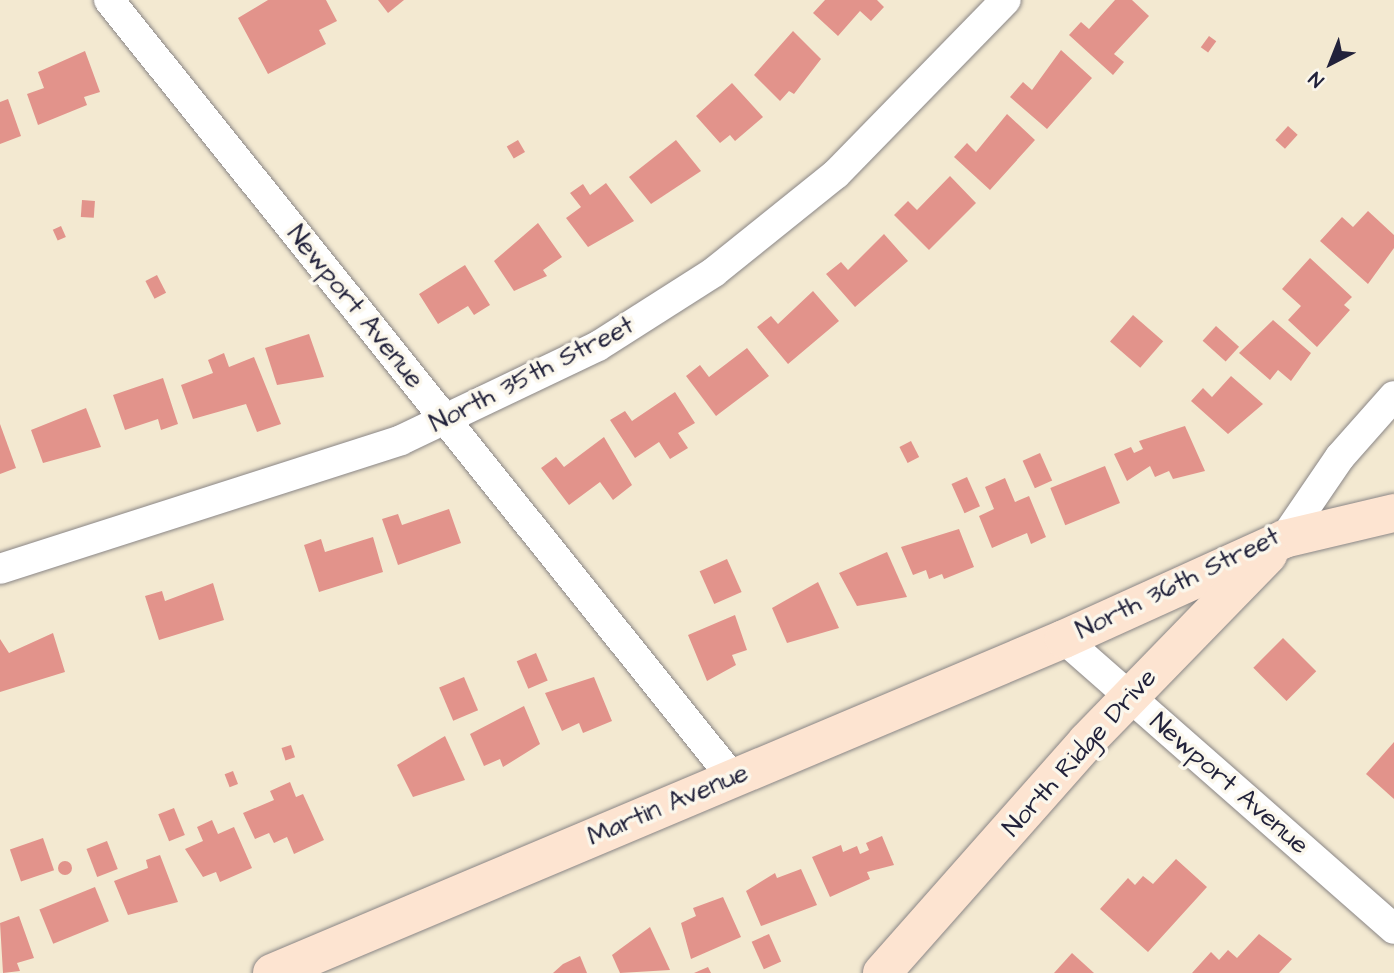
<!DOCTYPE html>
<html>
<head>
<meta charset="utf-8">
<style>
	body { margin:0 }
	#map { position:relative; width:1394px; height:973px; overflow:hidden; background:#f3e9d1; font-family:"Architects Daughter",sans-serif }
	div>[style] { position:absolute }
	.building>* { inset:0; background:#e2938b; transform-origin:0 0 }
	.round { border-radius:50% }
	.roads { filter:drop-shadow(0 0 2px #8a8686) drop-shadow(0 0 2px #8a8686) }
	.street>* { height:30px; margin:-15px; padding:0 15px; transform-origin:15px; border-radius:15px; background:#fff }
	.secondary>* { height:38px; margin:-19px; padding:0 19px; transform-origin:19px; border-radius:19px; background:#fde4d1 }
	span { translate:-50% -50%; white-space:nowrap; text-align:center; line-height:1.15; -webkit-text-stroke:7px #fbf7ec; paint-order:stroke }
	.street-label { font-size:26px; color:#22223b }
	.north { position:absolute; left:1296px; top:28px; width:70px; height:70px; -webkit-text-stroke:5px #fbf7ec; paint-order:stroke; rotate:222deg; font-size:19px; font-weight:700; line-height:28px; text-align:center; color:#22223b }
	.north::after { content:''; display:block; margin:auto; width:24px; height:32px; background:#22223b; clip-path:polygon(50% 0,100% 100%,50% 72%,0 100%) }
</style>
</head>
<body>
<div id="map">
	<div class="building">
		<div style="clip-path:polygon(268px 0,326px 0,337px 21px,319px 30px,326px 44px,268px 74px,238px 18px)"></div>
		<div style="clip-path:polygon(378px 0,404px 0,388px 13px)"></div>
		<div style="clip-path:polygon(825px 0,877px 0,884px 7px,871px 21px,860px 11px,838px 36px,813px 13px)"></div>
		<div style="clip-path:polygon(1115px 0,1132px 0,1149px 16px,1114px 54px,1124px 62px,1113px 75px,1069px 35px,1081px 22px,1089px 29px)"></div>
		<div style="clip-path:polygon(793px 31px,821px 59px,794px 94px,789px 91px,780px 101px,754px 75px)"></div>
		<div style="left:1209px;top:36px;width:9px;height:14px;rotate:36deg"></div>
		<div style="clip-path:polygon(1061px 50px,1092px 78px,1047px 129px,1010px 97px,1023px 82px,1032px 90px)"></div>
		<div style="clip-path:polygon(85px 51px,100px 92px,84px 97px,87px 105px,38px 125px,27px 94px,44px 88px,38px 72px)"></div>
		<div style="clip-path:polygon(732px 83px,763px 117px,735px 141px,730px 135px,720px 143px,696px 116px)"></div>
		<div style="clip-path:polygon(8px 99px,21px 136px,0 144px,0 102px)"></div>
		<div style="clip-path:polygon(1007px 114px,1035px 140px,990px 190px,954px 157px,967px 143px,976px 152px)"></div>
		<div style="left:1288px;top:126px;width:13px;height:19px;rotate:42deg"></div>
		<div style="left:518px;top:140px;width:14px;height:13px;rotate:60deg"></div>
		<div style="clip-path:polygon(676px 140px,701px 171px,651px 204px,629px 177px)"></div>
		<div style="clip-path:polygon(950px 176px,976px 203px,929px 250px,894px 215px,908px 201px,917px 210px)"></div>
		<div style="clip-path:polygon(606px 183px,634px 221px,588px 247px,566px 218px,581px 207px,570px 193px,583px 184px,590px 195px)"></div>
		<div style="left:82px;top:200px;width:13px;height:17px;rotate:4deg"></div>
		<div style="clip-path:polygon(1368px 211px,1394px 235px,1394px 248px,1368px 284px,1320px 241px,1342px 217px,1353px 227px)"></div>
		<div style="clip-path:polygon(538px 223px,562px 257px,543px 270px,547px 276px,514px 291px,494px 261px)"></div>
		<div style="left:61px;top:226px;width:12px;height:9px;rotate:66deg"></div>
		<div style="clip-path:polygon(884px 234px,908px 261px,855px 307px,826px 274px,841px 262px,848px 270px)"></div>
		<div style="clip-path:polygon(1310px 258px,1352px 297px,1344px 305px,1350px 310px,1317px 347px,1288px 320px,1301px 306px,1282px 289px)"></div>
		<div style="clip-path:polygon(465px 265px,490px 305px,474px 315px,468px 306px,438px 324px,419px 294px)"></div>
		<div style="left:157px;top:275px;width:20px;height:13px;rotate:63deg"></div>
		<div style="clip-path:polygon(813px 291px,839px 321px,788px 364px,757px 327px,771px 316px,778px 324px)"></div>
		<div style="left:1133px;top:315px;width:40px;height:35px;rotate:41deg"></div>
		<div style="clip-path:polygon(1273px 320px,1311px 353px,1291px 381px,1278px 370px,1270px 380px,1239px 353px)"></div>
		<div style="left:1216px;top:326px;width:31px;height:20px;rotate:42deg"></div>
		<div style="clip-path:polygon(309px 334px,324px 377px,277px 385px,265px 348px)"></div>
		<div style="clip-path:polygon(747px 348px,769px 376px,716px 416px,686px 376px,700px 365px,709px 377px)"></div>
		<div style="clip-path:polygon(224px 353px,229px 367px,254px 357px,281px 424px,257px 432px,246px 404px,193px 419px,181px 385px,213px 373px,208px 360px)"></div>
		<div style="clip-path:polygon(1231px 376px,1263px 404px,1228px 434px,1191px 401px,1203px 388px,1212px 397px)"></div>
		<div style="clip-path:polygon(163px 378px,178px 424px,161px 430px,158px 419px,125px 430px,113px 395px)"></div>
		<div style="clip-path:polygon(675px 392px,695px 423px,678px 433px,688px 448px,670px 459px,659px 442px,635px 458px,610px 420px,625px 411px,632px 421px)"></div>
		<div style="clip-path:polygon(86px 408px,101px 447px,43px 463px,31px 430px)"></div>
		<div style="clip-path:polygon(0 424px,16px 468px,0 474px)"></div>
		<div style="clip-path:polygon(1185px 426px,1205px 471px,1173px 479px,1169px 471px,1155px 477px,1150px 466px,1127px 481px,1114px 454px,1131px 447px,1134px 453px,1143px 449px,1139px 441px)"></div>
		<div style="clip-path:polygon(604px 437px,632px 485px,613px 500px,600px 482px,569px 505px,541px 468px,556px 457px,564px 467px)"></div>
		<div style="left:911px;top:441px;width:18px;height:13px;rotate:63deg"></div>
		<div style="left:1040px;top:453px;width:30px;height:19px;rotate:66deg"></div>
		<div style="left:1105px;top:466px;width:40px;height:59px;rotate:68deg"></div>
		<div style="left:967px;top:477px;width:32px;height:17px;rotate:66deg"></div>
		<div style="clip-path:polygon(1005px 478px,1015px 502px,1029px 496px,1046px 537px,1031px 544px,1027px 533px,992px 548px,979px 516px,994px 509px,985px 487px)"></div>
		<div style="clip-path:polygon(449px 509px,461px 543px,398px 565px,382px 519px,398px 514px,402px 525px)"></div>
		<div style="clip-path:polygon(959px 529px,974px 567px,944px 579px,942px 574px,929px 579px,926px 570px,913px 575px,901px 547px)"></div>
		<div style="clip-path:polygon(373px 537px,383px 572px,319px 592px,304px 545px,321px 539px,325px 552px)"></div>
		<div style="clip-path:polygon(887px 552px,907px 597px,857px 606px,839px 573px)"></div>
		<div style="left:727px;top:559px;width:36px;height:30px;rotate:66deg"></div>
		<div style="clip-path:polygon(818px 582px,839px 628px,787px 643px,772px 608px)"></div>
		<div style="clip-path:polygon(213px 583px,224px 620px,159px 640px,145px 596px,162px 591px,165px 601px)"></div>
		<div style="clip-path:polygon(735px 615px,747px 650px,732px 655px,736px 665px,707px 681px,688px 635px)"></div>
		<div style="clip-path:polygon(53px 633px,65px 672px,0 692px,0 639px,9px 653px)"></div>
		<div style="left:1283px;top:638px;width:47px;height:42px;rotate:45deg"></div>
		<div style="left:536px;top:653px;width:30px;height:21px;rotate:67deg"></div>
		<div style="left:464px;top:677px;width:36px;height:27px;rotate:67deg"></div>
		<div style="clip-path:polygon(594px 677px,612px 721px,583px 733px,579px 723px,562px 731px,545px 693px)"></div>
		<div style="clip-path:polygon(524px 706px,540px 744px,503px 767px,500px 759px,484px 766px,470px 734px)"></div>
		<div style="clip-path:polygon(445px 736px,465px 780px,413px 797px,397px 765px)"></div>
		<div style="clip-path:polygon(1394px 742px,1394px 799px,1366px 774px)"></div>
		<div style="left:291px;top:745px;width:13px;height:10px;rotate:72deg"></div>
		<div style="left:233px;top:771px;width:14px;height:9px;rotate:69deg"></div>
		<div style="clip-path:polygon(290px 782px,296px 797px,303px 794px,324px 840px,294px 854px,287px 837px,274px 843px,269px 833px,255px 839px,243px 813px,274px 800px,270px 791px)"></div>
		<div style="left:174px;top:808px;width:29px;height:17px;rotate:68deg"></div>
		<div style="clip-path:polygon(212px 820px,218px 834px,234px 827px,252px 868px,220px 882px,216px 872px,203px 877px,185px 849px,203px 841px,197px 827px)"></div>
		<div style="clip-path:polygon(882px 836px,894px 865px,867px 872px,870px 879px,830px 897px,812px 857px,841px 845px,843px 852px,857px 846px,860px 854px,869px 850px,866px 843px)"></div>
		<div style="left:43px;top:838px;width:34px;height:35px;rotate:71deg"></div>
		<div style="left:107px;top:841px;width:30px;height:22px;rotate:69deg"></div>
		<div style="clip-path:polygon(160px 855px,178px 902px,128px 915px,114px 881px,148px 868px,146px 860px)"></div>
		<div style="clip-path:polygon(1176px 859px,1207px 887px,1148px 952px,1100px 909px,1128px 878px,1135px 885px,1143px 876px,1153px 884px)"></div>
		<div class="round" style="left:58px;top:861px;width:14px;height:14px"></div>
		<div style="clip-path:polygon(801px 869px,817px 905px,761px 926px,746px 891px,775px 873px,777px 878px)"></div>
		<div style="left:95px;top:887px;width:37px;height:60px;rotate:68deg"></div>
		<div style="clip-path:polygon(723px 897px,741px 937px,691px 959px,681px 923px,696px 916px,693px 908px)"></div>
		<div style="clip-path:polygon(19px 916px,34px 958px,17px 963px,20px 971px,3px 973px,0 923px)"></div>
		<div style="clip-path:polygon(650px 927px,670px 970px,620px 973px,612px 955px)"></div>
		<div style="left:769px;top:934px;width:30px;height:19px;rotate:66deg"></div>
		<div style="clip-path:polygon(1259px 934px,1292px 959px,1279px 973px,1192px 973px,1211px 952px,1219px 960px,1228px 950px,1237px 958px)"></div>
		<div style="clip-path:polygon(1072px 953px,1094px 973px,1054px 973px)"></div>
		<div style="clip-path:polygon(580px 956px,587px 973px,553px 973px,563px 964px)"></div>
		<div style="clip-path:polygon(708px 967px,711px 973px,694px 973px)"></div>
	</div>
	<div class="roads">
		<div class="street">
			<div style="left:109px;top:0;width:996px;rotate:51.28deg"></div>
			<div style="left:1284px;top:539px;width:99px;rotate:-55.7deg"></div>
			<div style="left:1340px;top:457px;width:81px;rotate:-48.5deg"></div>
			<div style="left:0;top:569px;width:421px;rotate:-17.8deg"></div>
			<div style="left:401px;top:440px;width:218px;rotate:-25.5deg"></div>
			<div style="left:598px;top:346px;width:138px;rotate:-32.5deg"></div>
			<div style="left:714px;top:272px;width:156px;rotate:-38.8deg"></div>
			<div style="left:836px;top:174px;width:243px;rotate:-45.7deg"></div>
			<div style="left:1064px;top:639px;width:439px;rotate:41.3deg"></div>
		</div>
		<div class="secondary">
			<div style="left:272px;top:973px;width:860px;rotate:-22.87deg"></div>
			<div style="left:1064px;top:639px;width:242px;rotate:-24.4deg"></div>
			<div style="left:1284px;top:539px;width:113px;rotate:-13.3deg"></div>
			<div style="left:882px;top:973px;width:310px;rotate:-48.5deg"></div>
			<div style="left:1087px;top:741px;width:260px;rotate:-45.8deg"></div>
		</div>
	</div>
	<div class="street-label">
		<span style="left:355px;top:307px;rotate:51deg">Newport Avenue</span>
		<span style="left:532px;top:375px;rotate:-27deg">North 35th Street</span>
		<span style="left:1178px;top:584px;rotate:-26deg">North 36th Street</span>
		<span style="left:1080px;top:753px;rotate:-48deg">North Ridge Drive</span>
		<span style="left:1229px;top:784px;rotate:41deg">Newport Avenue</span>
		<span style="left:668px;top:805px;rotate:-23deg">Martin Avenue</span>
	</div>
	<div class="north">N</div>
</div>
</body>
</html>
